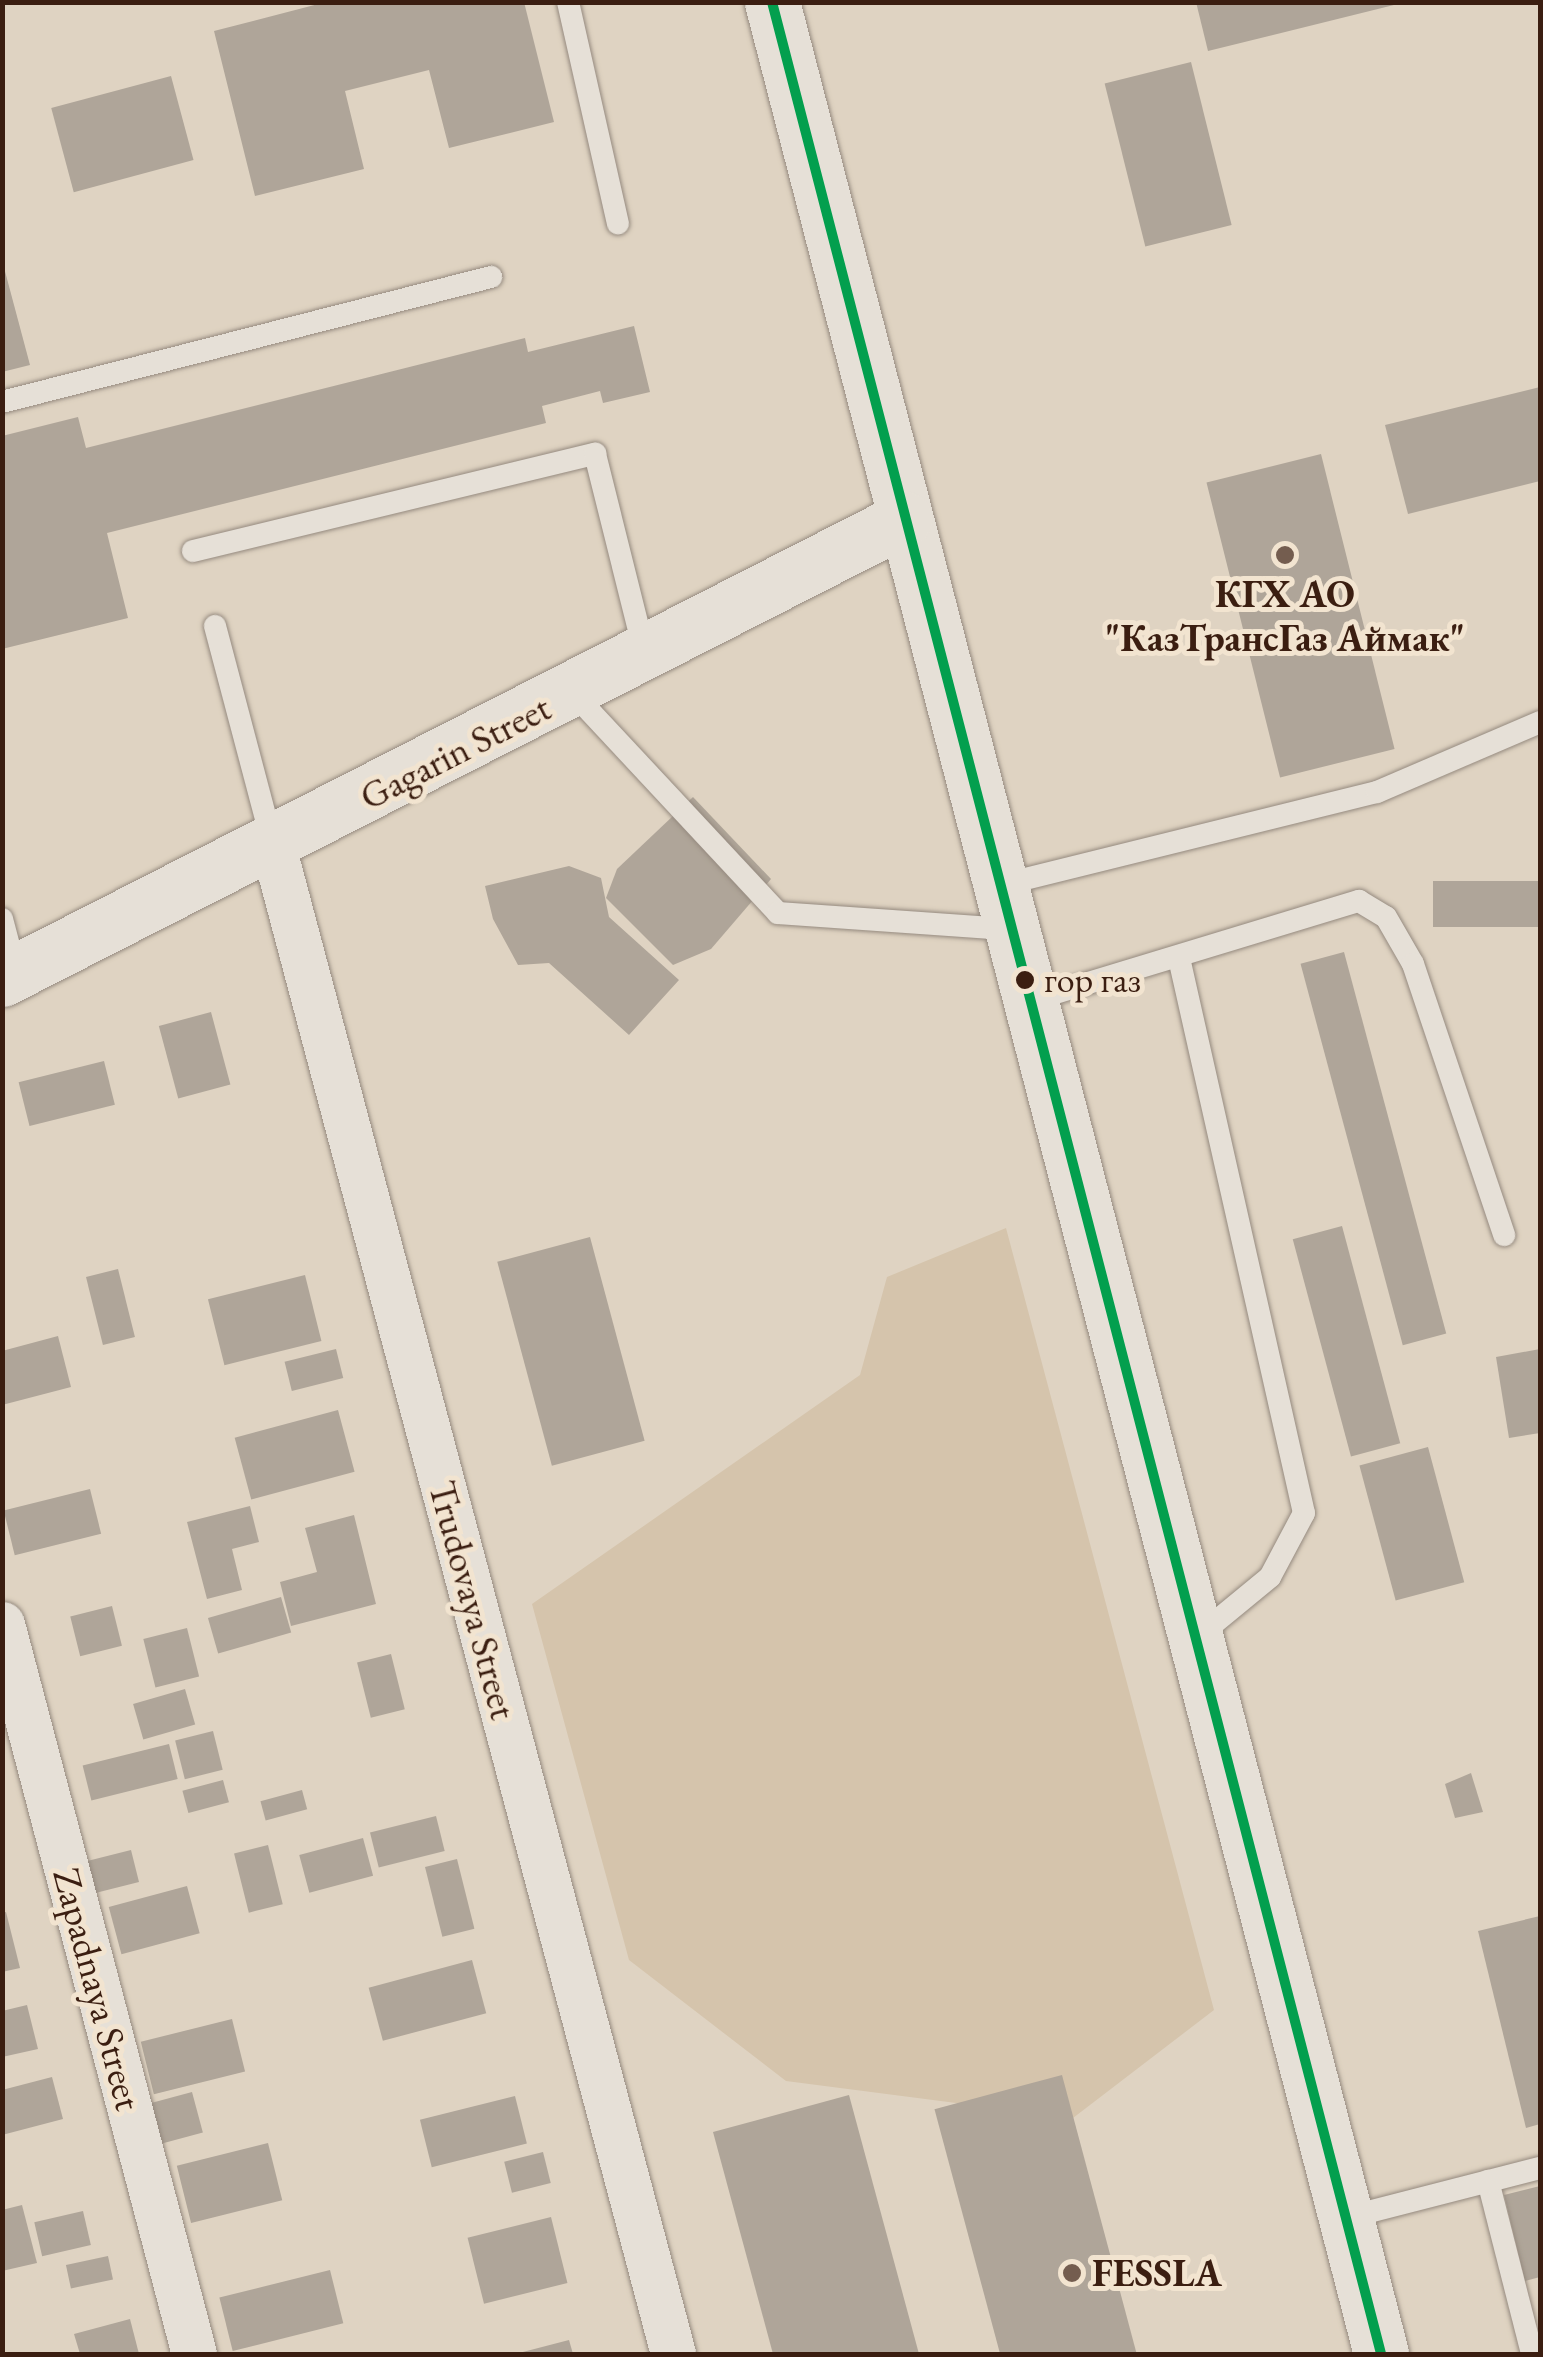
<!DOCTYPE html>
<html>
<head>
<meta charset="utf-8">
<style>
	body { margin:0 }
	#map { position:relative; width:1543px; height:2357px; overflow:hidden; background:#dfd3c2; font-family:"EB Garamond",serif }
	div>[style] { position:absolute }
	.green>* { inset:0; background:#d5c4ac }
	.building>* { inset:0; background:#afa599; transform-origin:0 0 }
	.roads { filter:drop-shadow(0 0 2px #958a7f) drop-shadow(0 0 2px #958a7f) }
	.lane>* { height:22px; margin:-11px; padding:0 11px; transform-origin:11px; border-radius:11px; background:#e6e0d7 }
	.street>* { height:45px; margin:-22.5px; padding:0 22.5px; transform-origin:22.5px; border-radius:22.5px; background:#e6e0d7 }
	.secondary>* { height:55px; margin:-27.5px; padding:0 27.5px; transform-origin:27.5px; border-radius:27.5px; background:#e6e0d7 }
	.bus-1>* { height:10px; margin:-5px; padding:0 5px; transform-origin:5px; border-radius:5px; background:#039f4e }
	.dots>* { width:28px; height:28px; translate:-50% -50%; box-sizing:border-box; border:5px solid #f2e4d0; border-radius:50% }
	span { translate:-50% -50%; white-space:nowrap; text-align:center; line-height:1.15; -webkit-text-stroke:10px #f2e4d0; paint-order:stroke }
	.bus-label { font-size:36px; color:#3b1e11 }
	.left { translate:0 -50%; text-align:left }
	.poi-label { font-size:38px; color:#3b1e11; font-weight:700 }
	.street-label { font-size:38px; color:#3b1e11 }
	.frame { position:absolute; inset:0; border:5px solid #3b1e11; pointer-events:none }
</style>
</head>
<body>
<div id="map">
	<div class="green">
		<div style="clip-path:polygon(1006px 1228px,1214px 2010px,1073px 2118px,786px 2081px,629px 1960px,532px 1604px,860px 1375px,887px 1277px)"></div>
	</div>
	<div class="building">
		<div style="clip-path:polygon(326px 2px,524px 2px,554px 122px,449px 148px,429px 70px,345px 91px,364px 169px,255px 196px,214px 31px)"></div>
		<div style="clip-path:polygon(1196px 2px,1398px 2px,1398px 4px,1208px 51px)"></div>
		<div style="left:1191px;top:62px;width:168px;height:89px;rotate:76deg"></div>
		<div style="left:171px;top:76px;width:87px;height:124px;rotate:75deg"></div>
		<div style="clip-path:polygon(2px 260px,30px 365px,2px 372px)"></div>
		<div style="clip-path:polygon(634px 326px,650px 392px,603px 403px,600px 391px,542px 406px,546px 423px,107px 533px,128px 618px,2px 649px,2px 436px,78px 417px,86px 448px,525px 338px,528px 352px)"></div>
		<div style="clip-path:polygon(1540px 387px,1540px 481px,1408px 514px,1385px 425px)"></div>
		<div style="left:1321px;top:454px;width:304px;height:118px;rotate:76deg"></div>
		<div style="clip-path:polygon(693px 797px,771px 879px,711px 949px,673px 965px,606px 898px,617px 869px)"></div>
		<div style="clip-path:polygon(569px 866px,601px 878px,609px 917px,679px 980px,629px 1035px,549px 963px,518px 965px,493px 919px,485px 886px)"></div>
		<div style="left:1540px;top:881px;width:46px;height:107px;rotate:90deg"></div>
		<div style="left:1344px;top:952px;width:395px;height:45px;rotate:75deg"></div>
		<div style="left:211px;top:1012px;width:75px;height:54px;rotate:75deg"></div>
		<div style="left:104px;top:1061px;width:45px;height:88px;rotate:76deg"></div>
		<div style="left:1342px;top:1226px;width:225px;height:51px;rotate:75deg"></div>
		<div style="left:590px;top:1237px;width:211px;height:96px;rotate:75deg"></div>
		<div style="left:118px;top:1269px;width:70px;height:33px;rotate:76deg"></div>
		<div style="left:305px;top:1275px;width:68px;height:100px;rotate:76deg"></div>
		<div style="clip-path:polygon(58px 1336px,71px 1387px,2px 1405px,2px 1351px)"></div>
		<div style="left:336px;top:1349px;width:30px;height:53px;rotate:76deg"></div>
		<div style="clip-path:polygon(1540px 1349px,1540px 1433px,1509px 1438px,1496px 1357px)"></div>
		<div style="left:338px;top:1410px;width:64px;height:107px;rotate:75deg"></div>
		<div style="left:1428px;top:1447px;width:140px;height:71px;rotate:75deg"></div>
		<div style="left:90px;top:1489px;width:46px;height:89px;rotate:76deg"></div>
		<div style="clip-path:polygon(250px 1506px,259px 1542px,232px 1549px,242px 1590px,207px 1599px,187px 1522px)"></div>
		<div style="clip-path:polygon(354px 1515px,376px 1604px,291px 1626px,280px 1582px,317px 1572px,305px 1528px)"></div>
		<div style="left:281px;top:1597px;width:37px;height:76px;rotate:74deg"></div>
		<div style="left:112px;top:1606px;width:41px;height:43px;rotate:76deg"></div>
		<div style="left:187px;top:1628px;width:50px;height:45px;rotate:76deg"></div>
		<div style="left:391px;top:1654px;width:57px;height:35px;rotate:76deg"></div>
		<div style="left:185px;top:1689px;width:37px;height:54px;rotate:74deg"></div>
		<div style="left:213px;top:1731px;width:40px;height:39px;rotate:76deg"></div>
		<div style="left:169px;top:1744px;width:36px;height:89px;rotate:76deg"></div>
		<div style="clip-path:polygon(1471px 1773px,1483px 1812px,1455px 1818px,1445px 1784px)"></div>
		<div style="left:223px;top:1780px;width:23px;height:42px;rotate:75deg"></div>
		<div style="left:302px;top:1790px;width:20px;height:43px;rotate:75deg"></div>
		<div style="left:436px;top:1816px;width:36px;height:68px;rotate:76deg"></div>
		<div style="left:363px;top:1838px;width:39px;height:66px;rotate:75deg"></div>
		<div style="left:268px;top:1845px;width:61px;height:35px;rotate:76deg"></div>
		<div style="left:131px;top:1850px;width:33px;height:45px;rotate:76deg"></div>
		<div style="left:457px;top:1859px;width:72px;height:33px;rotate:76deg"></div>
		<div style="left:187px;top:1886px;width:49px;height:81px;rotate:75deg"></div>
		<div style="clip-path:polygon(6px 1912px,20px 1968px,2px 1972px,2px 1913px)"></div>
		<div style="clip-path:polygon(1540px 1916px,1540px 2124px,1526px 2128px,1478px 1931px)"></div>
		<div style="left:472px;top:1960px;width:55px;height:107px;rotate:75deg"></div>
		<div style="clip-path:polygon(27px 2005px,38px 2049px,2px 2057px,2px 2011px)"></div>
		<div style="left:232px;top:2019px;width:54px;height:94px;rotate:76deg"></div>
		<div style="left:1062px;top:2075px;width:289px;height:132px;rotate:75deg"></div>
		<div style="clip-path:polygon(52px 2077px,63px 2119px,2px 2135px,2px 2090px)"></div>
		<div style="left:192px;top:2092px;width:42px;height:49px;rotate:75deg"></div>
		<div style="clip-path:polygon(849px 2095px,919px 2354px,773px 2354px,713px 2132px)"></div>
		<div style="left:515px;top:2096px;width:49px;height:98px;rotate:76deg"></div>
		<div style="left:268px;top:2143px;width:59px;height:94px;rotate:76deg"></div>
		<div style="left:543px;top:2152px;width:32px;height:40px;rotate:76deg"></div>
		<div style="clip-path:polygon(1540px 2186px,1540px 2277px,1525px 2281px,1504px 2195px)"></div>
		<div style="clip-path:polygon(22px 2205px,37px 2263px,2px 2271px,2px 2210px)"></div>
		<div style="left:83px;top:2211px;width:35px;height:50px;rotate:77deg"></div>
		<div style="left:551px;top:2217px;width:68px;height:86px;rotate:76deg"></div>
		<div style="left:108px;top:2256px;width:24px;height:43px;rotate:78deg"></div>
		<div style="left:330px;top:2270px;width:55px;height:114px;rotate:76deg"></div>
		<div style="clip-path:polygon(130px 2319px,139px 2354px,80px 2354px,74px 2334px)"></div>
		<div style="clip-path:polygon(569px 2340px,573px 2354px,519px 2354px,519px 2353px)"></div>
	</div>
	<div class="roads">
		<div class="lane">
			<div style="left:568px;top:2px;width:227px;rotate:77.3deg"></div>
			<div style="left:2px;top:402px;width:505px;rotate:-14.34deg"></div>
			<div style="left:193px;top:551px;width:414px;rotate:-13.6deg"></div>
			<div style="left:595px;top:454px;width:202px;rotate:76deg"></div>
			<div style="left:215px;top:626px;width:223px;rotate:75.2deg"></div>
			<div style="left:572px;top:692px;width:302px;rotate:47deg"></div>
			<div style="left:778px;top:913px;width:232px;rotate:4deg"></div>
			<div style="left:1001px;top:885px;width:387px;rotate:-13.9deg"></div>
			<div style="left:1377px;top:792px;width:177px;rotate:-23.2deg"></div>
			<div style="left:2px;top:919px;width:55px;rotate:75.2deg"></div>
			<div style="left:1179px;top:958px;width:569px;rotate:77.31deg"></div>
			<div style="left:1304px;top:1513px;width:72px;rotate:118deg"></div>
			<div style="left:1270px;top:1577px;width:94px;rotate:140.6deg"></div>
			<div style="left:1029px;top:1001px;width:345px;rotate:-16.9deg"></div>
			<div style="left:1359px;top:901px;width:31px;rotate:31deg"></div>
			<div style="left:1386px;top:917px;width:54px;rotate:60.1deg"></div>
			<div style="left:1413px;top:964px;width:286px;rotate:71.4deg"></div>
			<div style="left:1488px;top:2181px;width:179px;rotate:75.7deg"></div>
			<div style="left:1345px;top:2218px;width:201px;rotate:-14.4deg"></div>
		</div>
		<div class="street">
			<div style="left:273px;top:846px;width:1560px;rotate:75.14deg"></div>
			<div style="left:2px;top:1624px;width:755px;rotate:75.26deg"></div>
		</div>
		<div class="secondary">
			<div style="left:772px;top:2px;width:2430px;rotate:75.48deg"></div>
			<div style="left:2px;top:979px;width:1013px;rotate:-27.02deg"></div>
		</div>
	</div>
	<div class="bus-1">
		<div style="left:772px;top:2px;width:2430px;rotate:75.48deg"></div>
	</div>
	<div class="dots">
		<div style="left:1285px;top:555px;background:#745d4f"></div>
		<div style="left:1025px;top:980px;background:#3b1e11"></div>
		<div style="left:1072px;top:2273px;background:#745d4f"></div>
	</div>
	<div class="bus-label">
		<span class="left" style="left:1044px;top:980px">гор газ</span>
	</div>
	<div class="poi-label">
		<span style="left:1285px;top:616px">КГХ АО<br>"КазТрансГаз Аймак"</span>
		<span class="left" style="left:1092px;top:2273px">FESSLA</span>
	</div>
	<div class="street-label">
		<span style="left:455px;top:752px;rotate:-27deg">Gagarin Street</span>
		<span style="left:473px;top:1600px;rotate:75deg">Trudovaya Street</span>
		<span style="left:98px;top:1989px;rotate:75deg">Zapadnaya Street</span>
	</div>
	<div class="frame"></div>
</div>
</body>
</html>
